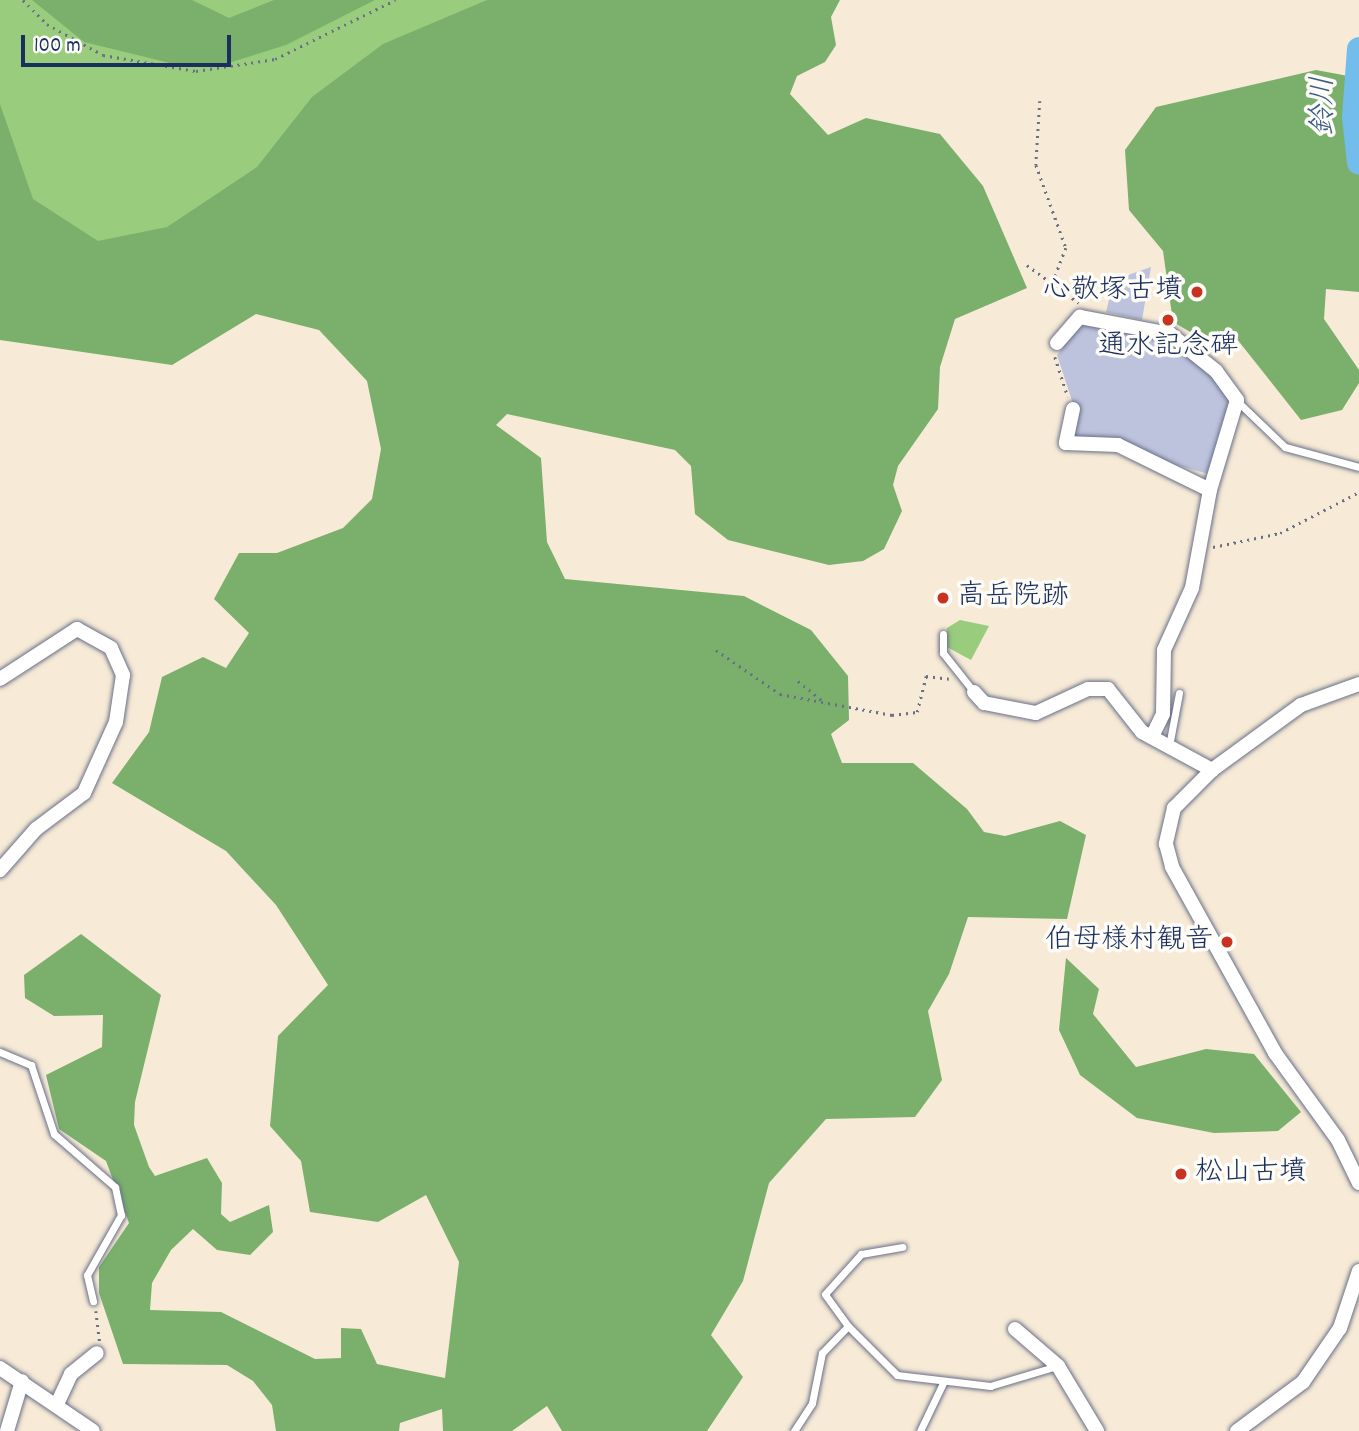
<!DOCTYPE html>
<html>
<head>
<meta charset="utf-8">
<style>
	body { margin:0 }
	#map { position:relative; width:1359px; height:1431px; overflow:hidden; background:#f7ead6; font-family:Dekko,"Klee One",sans-serif }
	div>[style] { position:absolute }
	.industrial>* { inset:0; background:#bec3dd }
	.green>* { inset:0; background:#99cc7c }
	.forest>* { inset:0; background:#7ab06c }
	.river>* { height:24px; margin:-12px; padding:0 12px; transform-origin:12px; border-radius:12px; background:#72bdeb }
	.path>* { height:2.5px; margin-top:-1.25px; transform-origin:0; background:repeating-linear-gradient(90deg,#687088 0 2px,transparent 0 7px) }
	.roads { filter:drop-shadow(0 0 2px #687088) drop-shadow(0 0 2px #687088) }
	.service>* { height:7px; margin:-3.5px; padding:0 3.5px; transform-origin:3.5px; border-radius:3.5px; background:#fff }
	.minor>* { height:14px; margin:-7px; padding:0 7px; transform-origin:7px; border-radius:7px; background:#fff }
	.dots>* { width:19px; height:19px; translate:-50% -50%; box-sizing:border-box; border:4px solid #fdfcf7; border-radius:50% }
	span { translate:-50% -50%; white-space:nowrap; text-align:center; line-height:1.15; -webkit-text-stroke:7px #fdfcf7; paint-order:stroke }
	.poi-label { font-size:28px; color:#1b2f5e }
	.right { translate:-100% -50%; text-align:right }
	.left { translate:0 -50%; text-align:left }
	.water-label { font-size:30px; color:#355a88; font-style:italic }
	.scale { position:absolute; left:21px; top:35px; width:210px; height:32px; box-sizing:border-box; border:4px solid #1b2f5e; border-top:0; padding-left:9px; font-size:21px; line-height:24px; white-space:nowrap; color:#1b2f5e; -webkit-text-stroke:5px #fdfcf7; paint-order:stroke }
</style>
</head>
<body>
<div id="map">
	<div class="industrial">
		<div style="clip-path:polygon(1151px 267px,1142px 320px,1106px 312px,1114px 280px)"></div>
		<div style="clip-path:polygon(1081px 321px,1165px 336px,1198px 359px,1233px 401px,1209px 474px,1071px 437px,1077px 416px,1057px 355px)"></div>
	</div>
	<div class="green">
		<div style="clip-path:polygon(0 0,523px 0,187px 250px,99px 249px,25px 208px,0 150px)"></div>
		<div style="clip-path:polygon(960px 620px,989px 626px,971px 660px,945px 646px,947px 628px)"></div>
	</div>
	<div class="forest">
		<div style="clip-path:polygon(32px 0,192px 0,229px 18px,274px 0,375px 0,286px 45px,222px 65px,174px 64px,84px 42px)"></div>
		<div style="clip-path:polygon(487px 0,840px 0,831px 17px,836px 45px,825px 62px,797px 76px,790px 94px,828px 135px,866px 118px,940px 134px,983px 186px,1027px 288px,955px 319px,940px 367px,938px 409px,898px 466px,893px 485px,902px 511px,884px 549px,863px 561px,829px 565px,728px 540px,695px 514px,691px 466px,675px 450px,507px 414px,496px 425px,541px 458px,547px 542px,565px 579px,744px 596px,811px 630px,848px 676px,849px 720px,831px 734px,842px 763px,913px 763px,967px 809px,984px 832px,1005px 836px,1060px 821px,1086px 835px,1067px 919px,968px 917px,949px 974px,928px 1011px,942px 1080px,915px 1117px,826px 1119px,769px 1183px,743px 1281px,711px 1335px,743px 1377px,707px 1431px,562px 1431px,547px 1406px,512px 1431px,443px 1431px,442px 1409px,400px 1423px,399px 1431px,276px 1431px,272px 1405px,253px 1381px,227px 1365px,123px 1364px,99px 1293px,99px 1267px,129px 1223px,106px 1161px,59px 1129px,46px 1075px,102px 1047px,103px 1015px,54px 1016px,25px 998px,24px 975px,81px 934px,161px 995px,135px 1102px,134px 1125px,149px 1167px,155px 1176px,207px 1158px,222px 1183px,221px 1214px,230px 1222px,269px 1205px,273px 1232px,250px 1255px,217px 1250px,193px 1229px,171px 1250px,152px 1283px,150px 1310px,221px 1312px,315px 1359px,341px 1358px,341px 1328px,361px 1329px,377px 1364px,445px 1378px,459px 1262px,426px 1195px,378px 1222px,310px 1212px,301px 1161px,270px 1126px,278px 1036px,328px 985px,276px 905px,226px 851px,112px 783px,149px 732px,162px 677px,203px 657px,226px 668px,249px 633px,214px 599px,239px 553px,277px 553px,343px 528px,372px 499px,381px 449px,367px 381px,319px 330px,256px 314px,172px 365px,0 340px,0 104px,33px 199px,98px 241px,167px 227px,257px 167px,312px 97px,383px 44px)"></div>
		<div style="clip-path:polygon(1316px 70px,1359px 78px,1359px 292px,1326px 289px,1324px 319px,1359px 370px,1359px 383px,1342px 410px,1301px 420px,1229px 329px,1204px 340px,1173px 322px,1163px 251px,1129px 210px,1125px 150px,1156px 107px)"></div>
		<div style="clip-path:polygon(1066px 958px,1099px 989px,1093px 1014px,1136px 1067px,1206px 1049px,1254px 1054px,1301px 1112px,1278px 1131px,1214px 1133px,1137px 1118px,1080px 1075px,1059px 1030px)"></div>
	</div>
	<div class="river">
		<div style="left:1359px;top:49px;width:68px;rotate:94.2deg"></div>
		<div style="left:1354px;top:117px;width:46px;rotate:83.8deg"></div>
	</div>
	<div class="path">
		<div style="left:23px;top:0;width:34px;rotate:45deg"></div>
		<div style="left:47px;top:24px;width:64px;rotate:29deg"></div>
		<div style="left:103px;top:55px;width:94px;rotate:9.8deg"></div>
		<div style="left:196px;top:71px;width:80px;rotate:-8.6deg"></div>
		<div style="left:275px;top:59px;width:134px;rotate:-26.2deg"></div>
		<div style="left:1040px;top:101px;width:64px;rotate:93.6deg"></div>
		<div style="left:1036px;top:165px;width:88px;rotate:70.1deg"></div>
		<div style="left:1066px;top:248px;width:36px;rotate:111deg"></div>
		<div style="left:1027px;top:265px;width:64px;rotate:36.2deg"></div>
		<div style="left:1055px;top:357px;width:42px;rotate:72deg"></div>
		<div style="left:1213px;top:547px;width:68px;rotate:-11.8deg"></div>
		<div style="left:1280px;top:533px;width:89px;rotate:-27.4deg"></div>
		<div style="left:716px;top:650px;width:78px;rotate:34.5deg"></div>
		<div style="left:780px;top:694px;width:114px;rotate:10.6deg"></div>
		<div style="left:892px;top:715px;width:25px;rotate:-7deg"></div>
		<div style="left:917px;top:712px;width:37px;rotate:-76deg"></div>
		<div style="left:926px;top:676px;width:23px;rotate:7deg"></div>
		<div style="left:798px;top:681px;width:35px;rotate:39deg"></div>
		<div style="left:96px;top:1311px;width:31px;rotate:83deg"></div>
	</div>
	<div class="roads">
		<div class="service">
			<div style="left:1238px;top:402px;width:65px;rotate:43.8deg"></div>
			<div style="left:1285px;top:447px;width:77px;rotate:15.1deg"></div>
			<div style="left:943px;top:634px;width:19px;rotate:90deg"></div>
			<div style="left:943px;top:653px;width:50px;rotate:51.5deg"></div>
			<div style="left:1169px;top:746px;width:54px;rotate:-79.3deg"></div>
			<div style="left:0;top:1052px;width:34px;rotate:23deg"></div>
			<div style="left:31px;top:1065px;width:73px;rotate:71.6deg"></div>
			<div style="left:54px;top:1134px;width:81px;rotate:41deg"></div>
			<div style="left:115px;top:1187px;width:29px;rotate:78deg"></div>
			<div style="left:121px;top:1215px;width:69px;rotate:119.5deg"></div>
			<div style="left:87px;top:1275px;width:27px;rotate:77deg"></div>
			<div style="left:848px;top:1326px;width:39px;rotate:-126deg"></div>
			<div style="left:825px;top:1294px;width:54px;rotate:-48deg"></div>
			<div style="left:861px;top:1254px;width:42px;rotate:-9.7deg"></div>
			<div style="left:794px;top:1431px;width:33px;rotate:-57deg"></div>
			<div style="left:812px;top:1403px;width:51px;rotate:-78.7deg"></div>
			<div style="left:822px;top:1353px;width:37px;rotate:-46deg"></div>
			<div style="left:848px;top:1326px;width:69px;rotate:45deg"></div>
			<div style="left:897px;top:1375px;width:94px;rotate:6.7deg"></div>
			<div style="left:990px;top:1386px;width:70px;rotate:-16.6deg"></div>
			<div style="left:920px;top:1431px;width:53px;rotate:-64.4deg"></div>
		</div>
		<div class="minor">
			<div style="left:1057px;top:343px;width:35px;rotate:-49deg"></div>
			<div style="left:1080px;top:317px;width:92px;rotate:10.7deg"></div>
			<div style="left:1170px;top:334px;width:59px;rotate:38.8deg"></div>
			<div style="left:1216px;top:371px;width:36px;rotate:54deg"></div>
			<div style="left:1237px;top:400px;width:94px;rotate:106.7deg"></div>
			<div style="left:1210px;top:490px;width:100px;rotate:100.4deg"></div>
			<div style="left:1192px;top:588px;width:68px;rotate:114.3deg"></div>
			<div style="left:1164px;top:650px;width:64px;rotate:90.9deg"></div>
			<div style="left:1163px;top:714px;width:25px;rotate:116deg"></div>
			<div style="left:1073px;top:409px;width:35px;rotate:102deg"></div>
			<div style="left:1066px;top:443px;width:52px;rotate:2.2deg"></div>
			<div style="left:1118px;top:445px;width:102px;rotate:26.1deg"></div>
			<div style="left:0;top:679px;width:92px;rotate:-33deg"></div>
			<div style="left:77px;top:629px;width:39px;rotate:29deg"></div>
			<div style="left:111px;top:648px;width:30px;rotate:66deg"></div>
			<div style="left:123px;top:675px;width:48px;rotate:98.5deg"></div>
			<div style="left:116px;top:722px;width:78px;rotate:114.3deg"></div>
			<div style="left:84px;top:793px;width:60px;rotate:143.1deg"></div>
			<div style="left:36px;top:829px;width:55px;rotate:131.3deg"></div>
			<div style="left:1359px;top:684px;width:62px;rotate:160.1deg"></div>
			<div style="left:1301px;top:705px;width:110px;rotate:143.9deg"></div>
			<div style="left:1212px;top:770px;width:54px;rotate:135deg"></div>
			<div style="left:1174px;top:808px;width:37px;rotate:103deg"></div>
			<div style="left:1166px;top:844px;width:24px;rotate:75deg"></div>
			<div style="left:1172px;top:867px;width:213px;rotate:61deg"></div>
			<div style="left:1275px;top:1053px;width:107px;rotate:54.1deg"></div>
			<div style="left:1338px;top:1140px;width:48px;rotate:64deg"></div>
			<div style="left:974px;top:692px;width:15px;rotate:48deg"></div>
			<div style="left:984px;top:703px;width:53px;rotate:10.9deg"></div>
			<div style="left:1036px;top:713px;width:57px;rotate:-24.8deg"></div>
			<div style="left:1088px;top:689px;width:20px"></div>
			<div style="left:1108px;top:689px;width:55px;rotate:51.7deg"></div>
			<div style="left:1142px;top:732px;width:80px;rotate:28.5deg"></div>
			<div style="left:1015px;top:1329px;width:57px;rotate:40.7deg"></div>
			<div style="left:1058px;top:1366px;width:76px;rotate:59deg"></div>
			<div style="left:0;top:1368px;width:112px;rotate:34.1deg"></div>
			<div style="left:58px;top:1402px;width:31px;rotate:-65deg"></div>
			<div style="left:71px;top:1374px;width:33px;rotate:-39deg"></div>
			<div style="left:7px;top:1431px;width:52px;rotate:-73.3deg"></div>
			<div style="left:1237px;top:1431px;width:82px;rotate:-36.6deg"></div>
			<div style="left:1303px;top:1382px;width:65px;rotate:-55.6deg"></div>
			<div style="left:1340px;top:1328px;width:60px;rotate:-71.6deg"></div>
		</div>
	</div>
	<div class="dots">
		<div style="left:1197px;top:292px;background:#c8321e"></div>
		<div style="left:1168px;top:320px;background:#c8321e"></div>
		<div style="left:943px;top:598px;background:#c8321e"></div>
		<div style="left:1227px;top:942px;background:#c8321e"></div>
		<div style="left:1181px;top:1174px;background:#c8321e"></div>
	</div>
	<div class="poi-label">
		<span class="right" style="left:1183px;top:292px">心敬塚古墳</span>
		<span style="left:1168px;top:348px">通水記念碑</span>
		<span class="left" style="left:957px;top:598px">高岳院跡</span>
		<span class="right" style="left:1213px;top:942px">伯母様村観音</span>
		<span class="left" style="left:1195px;top:1174px">松山古墳</span>
	</div>
	<div class="water-label">
		<span style="left:1326px;top:106px;rotate:-90deg">鈴川</span>
	</div>
	<div class="scale">100 m</div>
</div>
</body>
</html>
